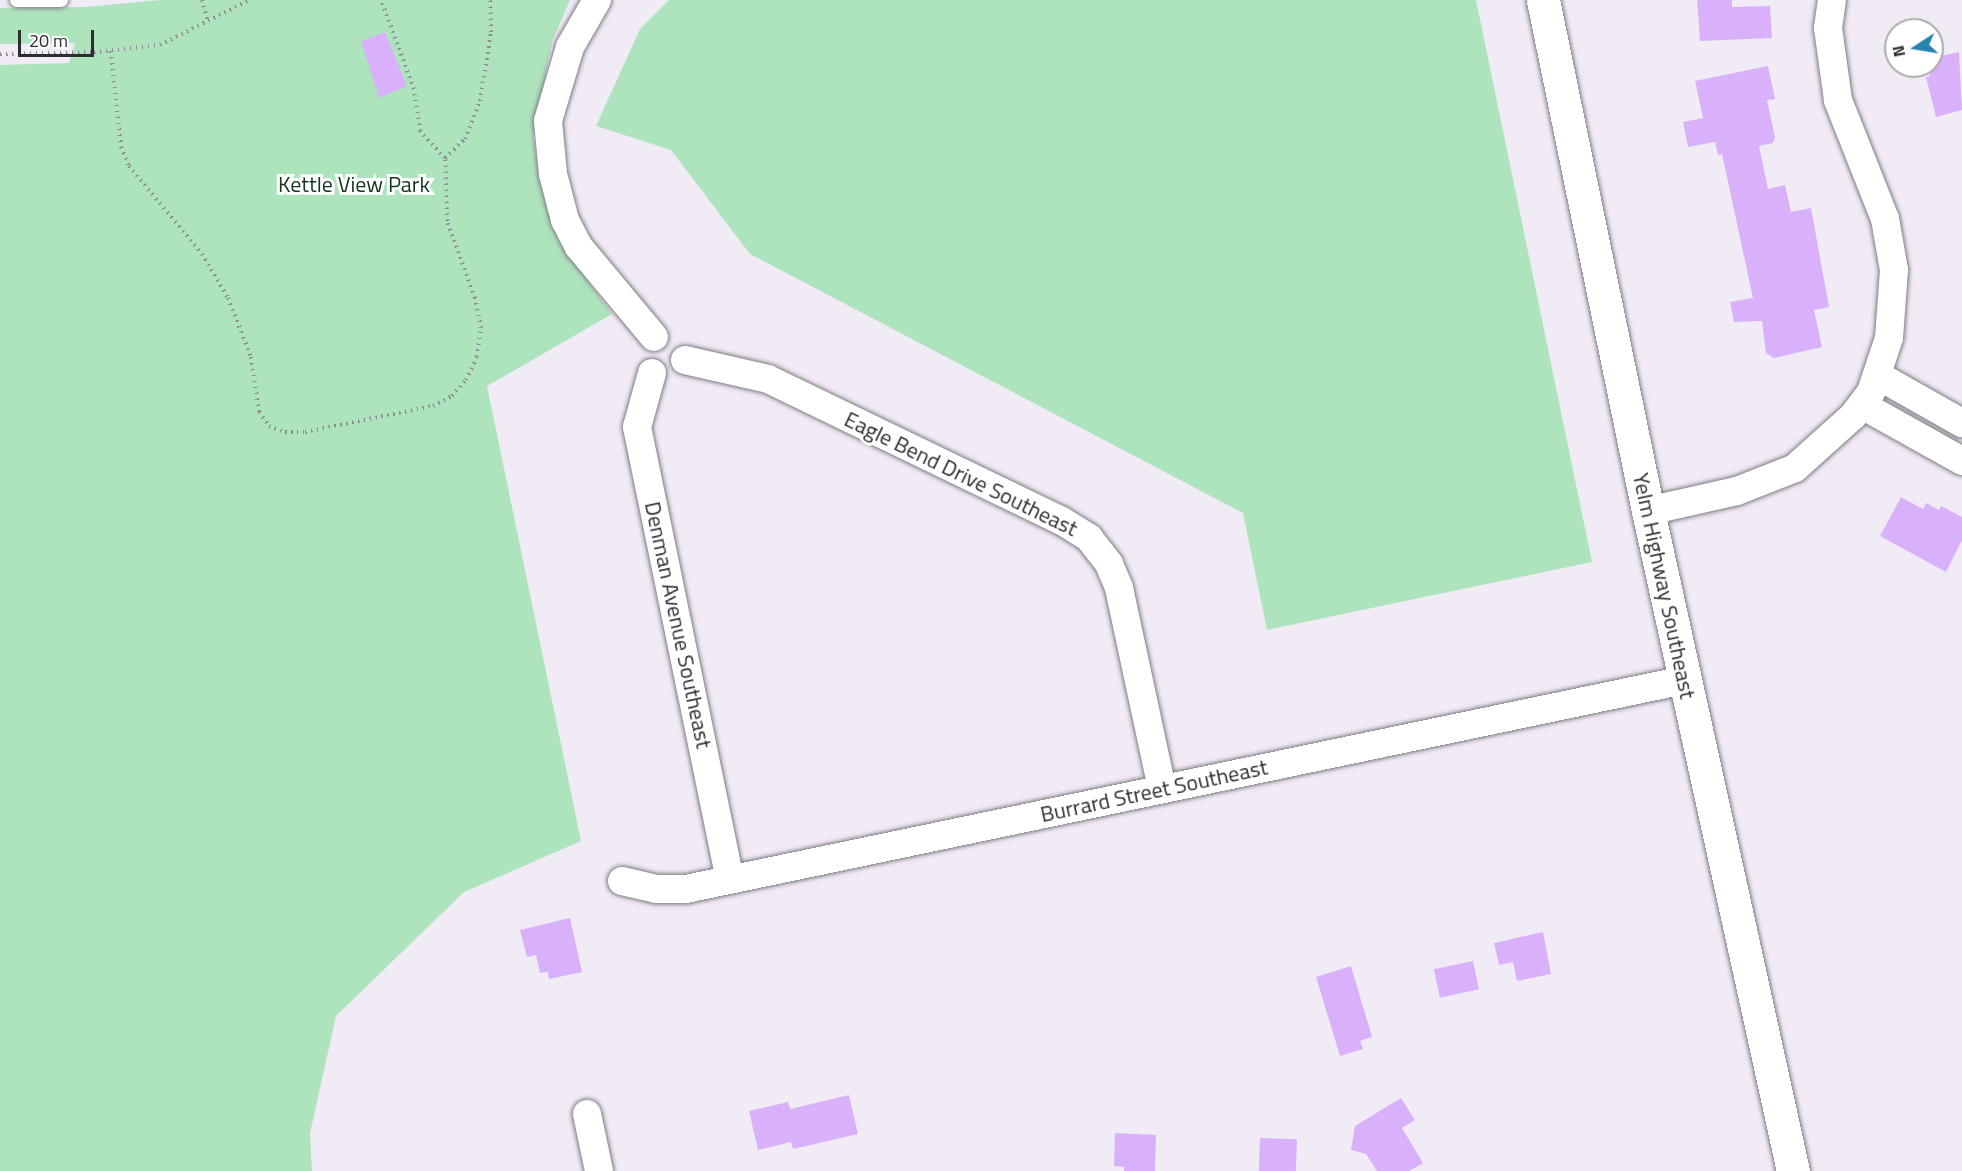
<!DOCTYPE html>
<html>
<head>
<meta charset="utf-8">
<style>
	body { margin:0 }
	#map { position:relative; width:1962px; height:1171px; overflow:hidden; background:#f1ebf6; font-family:"Titillium Web",sans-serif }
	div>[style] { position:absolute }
	.green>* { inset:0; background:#ade3bd }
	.building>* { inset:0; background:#d9b1fa; transform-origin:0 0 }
	.path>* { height:4px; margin-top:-2px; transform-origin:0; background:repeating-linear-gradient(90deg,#908c94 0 1.5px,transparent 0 6px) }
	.roads { filter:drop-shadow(0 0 2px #807b84) drop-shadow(0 0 2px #807b84) }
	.service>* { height:14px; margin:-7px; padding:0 7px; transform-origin:7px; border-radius:7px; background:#fff }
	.minor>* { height:28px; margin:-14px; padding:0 14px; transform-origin:14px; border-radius:14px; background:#fff }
	.secondary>* { height:33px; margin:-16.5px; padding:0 16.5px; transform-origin:16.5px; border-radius:16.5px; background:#fff }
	span { translate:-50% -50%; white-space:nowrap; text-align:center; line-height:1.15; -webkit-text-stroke:6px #fff; paint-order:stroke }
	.park-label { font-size:22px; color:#133520 }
	.street-label { font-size:22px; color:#2e2c30 }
	.north { position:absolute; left:1884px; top:18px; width:60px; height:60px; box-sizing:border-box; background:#fff; border:2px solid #ababac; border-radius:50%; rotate:258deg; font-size:16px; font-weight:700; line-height:24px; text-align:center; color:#2e2c30 }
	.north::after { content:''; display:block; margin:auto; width:21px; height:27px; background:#2883b0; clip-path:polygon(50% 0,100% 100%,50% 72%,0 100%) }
	.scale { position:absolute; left:18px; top:30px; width:76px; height:27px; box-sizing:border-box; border:3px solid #2e2c30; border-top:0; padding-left:8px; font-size:18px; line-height:21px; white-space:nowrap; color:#2e2c30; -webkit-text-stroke:4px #fff; paint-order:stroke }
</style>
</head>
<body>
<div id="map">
	<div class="green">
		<div style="clip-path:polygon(161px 0,570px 0,552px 42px,533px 136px,541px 189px,559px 242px,612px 314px,487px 386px,581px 841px,464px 892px,336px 1016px,310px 1133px,312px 1171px,0 1171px,0 65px,69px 63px,75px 43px,0 44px,0 8px,85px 7px)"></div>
		<div style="clip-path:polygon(669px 0,1476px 0,1592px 562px,1267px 630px,1243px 513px,750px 254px,671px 150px,596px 126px,640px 29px)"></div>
	</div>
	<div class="building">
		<div style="clip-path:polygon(1697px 0,1732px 0,1732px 7px,1770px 6px,1772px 38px,1700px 41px)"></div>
		<div style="clip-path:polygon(385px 32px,407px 86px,379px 98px,361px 41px)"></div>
		<div style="clip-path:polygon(1959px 52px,1962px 110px,1936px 117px,1926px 77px,1930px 76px,1928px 66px,1932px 66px,1932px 58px)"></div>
		<div style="clip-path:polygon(1768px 66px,1775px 99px,1767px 100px,1775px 137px,1773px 143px,1759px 146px,1768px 189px,1785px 185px,1791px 212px,1811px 208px,1829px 307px,1814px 310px,1822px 347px,1774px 358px,1766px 353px,1762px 321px,1734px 322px,1730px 302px,1753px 298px,1722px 154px,1718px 155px,1715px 142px,1688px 147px,1683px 122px,1703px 118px,1695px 81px)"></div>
		<div style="clip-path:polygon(1901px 497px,1923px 509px,1926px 503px,1939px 510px,1941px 506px,1962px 517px,1962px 540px,1946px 572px,1880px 536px)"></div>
		<div style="clip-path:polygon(570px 918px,582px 972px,549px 979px,548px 972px,540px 973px,536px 955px,527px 957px,520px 930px)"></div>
		<div style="clip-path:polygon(1543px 932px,1551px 974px,1517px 981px,1513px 962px,1499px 965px,1494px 943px)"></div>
		<div style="left:1473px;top:961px;width:29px;height:40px;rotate:78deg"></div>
		<div style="clip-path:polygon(1351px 966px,1372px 1037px,1360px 1041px,1363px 1049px,1340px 1056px,1316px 977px)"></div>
		<div style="clip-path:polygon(849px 1095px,858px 1134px,793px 1149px,791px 1142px,758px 1150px,749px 1111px,788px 1102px,790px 1109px)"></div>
		<div style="clip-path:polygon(1401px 1098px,1415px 1120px,1402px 1128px,1423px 1163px,1409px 1171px,1377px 1171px,1366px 1154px,1351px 1150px,1355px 1126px)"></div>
		<div style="clip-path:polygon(1115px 1133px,1156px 1135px,1155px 1171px,1124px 1171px,1124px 1167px,1114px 1166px)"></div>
		<div style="left:1260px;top:1138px;width:37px;height:33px;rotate:2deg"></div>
	</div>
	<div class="path">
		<div style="left:202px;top:0;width:24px;rotate:75deg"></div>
		<div style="left:111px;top:51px;width:97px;rotate:84.1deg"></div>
		<div style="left:121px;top:147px;width:21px;rotate:67deg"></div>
		<div style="left:129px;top:166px;width:114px;rotate:50.3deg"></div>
		<div style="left:202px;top:254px;width:51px;rotate:59.4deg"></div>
		<div style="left:228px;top:298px;width:63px;rotate:68.7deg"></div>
		<div style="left:251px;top:357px;width:56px;rotate:81.7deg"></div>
		<div style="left:259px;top:412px;width:17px;rotate:54deg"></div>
		<div style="left:269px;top:426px;width:17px;rotate:21deg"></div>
		<div style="left:285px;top:432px;width:20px"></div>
		<div style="left:305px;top:432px;width:131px;rotate:-11.5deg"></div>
		<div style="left:433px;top:406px;width:21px;rotate:-28deg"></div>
		<div style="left:452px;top:396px;width:21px;rotate:-49deg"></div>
		<div style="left:466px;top:380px;width:25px;rotate:-64deg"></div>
		<div style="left:477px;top:357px;width:29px;rotate:-82deg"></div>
		<div style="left:481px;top:328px;width:31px;rotate:-101deg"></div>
		<div style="left:475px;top:298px;width:82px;rotate:-110deg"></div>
		<div style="left:447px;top:221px;width:63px;rotate:-91.8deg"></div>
		<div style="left:445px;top:158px;width:37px;rotate:-133deg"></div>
		<div style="left:420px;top:131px;width:42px;rotate:-98.1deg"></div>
		<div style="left:414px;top:89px;width:95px;rotate:-110.3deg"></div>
		<div style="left:0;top:54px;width:94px;rotate:-1.2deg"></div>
		<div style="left:94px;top:52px;width:66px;rotate:-6.1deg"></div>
		<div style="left:160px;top:45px;width:100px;rotate:-26.8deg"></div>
		<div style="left:445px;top:158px;width:28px;rotate:-44deg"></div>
		<div style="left:465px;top:139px;width:41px;rotate:-68.5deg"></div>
		<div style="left:480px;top:101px;width:70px;rotate:-80.9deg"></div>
		<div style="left:491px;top:32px;width:32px;rotate:-92deg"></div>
	</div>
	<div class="roads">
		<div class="service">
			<div style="left:17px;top:0;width:44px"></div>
		</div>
		<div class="minor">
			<div style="left:597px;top:0;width:54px;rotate:119.9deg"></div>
			<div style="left:570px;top:47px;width:77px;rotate:106.6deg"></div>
			<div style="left:548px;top:121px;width:53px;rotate:84.6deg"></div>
			<div style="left:553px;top:174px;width:48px;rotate:75.4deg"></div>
			<div style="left:565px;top:220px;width:30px;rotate:63deg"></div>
			<div style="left:579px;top:247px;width:117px;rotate:50.2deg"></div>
			<div style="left:685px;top:360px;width:85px;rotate:12.9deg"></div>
			<div style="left:768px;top:379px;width:326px;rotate:25.8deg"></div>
			<div style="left:1062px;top:521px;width:32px;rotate:32deg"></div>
			<div style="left:1089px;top:538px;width:33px;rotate:52deg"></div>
			<div style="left:1109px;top:564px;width:26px;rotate:67deg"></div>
			<div style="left:1119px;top:588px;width:206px;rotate:77.9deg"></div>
			<div style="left:652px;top:373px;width:56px;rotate:105.5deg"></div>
			<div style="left:637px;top:427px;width:461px;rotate:78.4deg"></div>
			<div style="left:1877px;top:375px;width:98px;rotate:29.5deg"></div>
			<div style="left:1862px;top:405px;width:115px;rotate:29.2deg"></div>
			<div style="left:1648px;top:511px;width:91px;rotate:-12.7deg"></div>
			<div style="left:1737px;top:491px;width:62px;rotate:-21.6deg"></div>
			<div style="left:1795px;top:468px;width:78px;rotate:-41.9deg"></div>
			<div style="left:1853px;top:416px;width:30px;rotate:-53deg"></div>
			<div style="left:1871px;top:392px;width:57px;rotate:-71.6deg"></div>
			<div style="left:1889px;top:338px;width:68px;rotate:-85.8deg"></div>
			<div style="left:1894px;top:270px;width:52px;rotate:-100deg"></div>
			<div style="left:1885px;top:219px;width:128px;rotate:-111.6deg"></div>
			<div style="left:1838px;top:100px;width:73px;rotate:-97.9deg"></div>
			<div style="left:1828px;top:28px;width:28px;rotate:-82deg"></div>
			<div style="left:622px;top:881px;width:35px;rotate:13deg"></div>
			<div style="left:656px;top:889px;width:30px"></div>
			<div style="left:686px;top:889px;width:1021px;rotate:-11.82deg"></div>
			<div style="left:587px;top:1114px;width:58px;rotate:78.1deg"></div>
		</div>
		<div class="secondary">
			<div style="left:1543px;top:0;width:522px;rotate:78.39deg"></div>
			<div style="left:1648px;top:511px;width:676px;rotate:77.61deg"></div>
		</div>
	</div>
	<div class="park-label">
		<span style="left:354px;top:185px">Kettle View Park</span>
	</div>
	<div class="street-label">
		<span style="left:961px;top:474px;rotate:26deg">Eagle Bend Drive Southeast</span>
		<span style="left:1664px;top:586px;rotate:78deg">Yelm Highway Southeast</span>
		<span style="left:678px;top:625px;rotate:78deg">Denman Avenue Southeast</span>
		<span style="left:1154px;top:791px;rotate:-12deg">Burrard Street Southeast</span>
	</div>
	<div class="north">N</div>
	<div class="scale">20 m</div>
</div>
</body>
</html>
